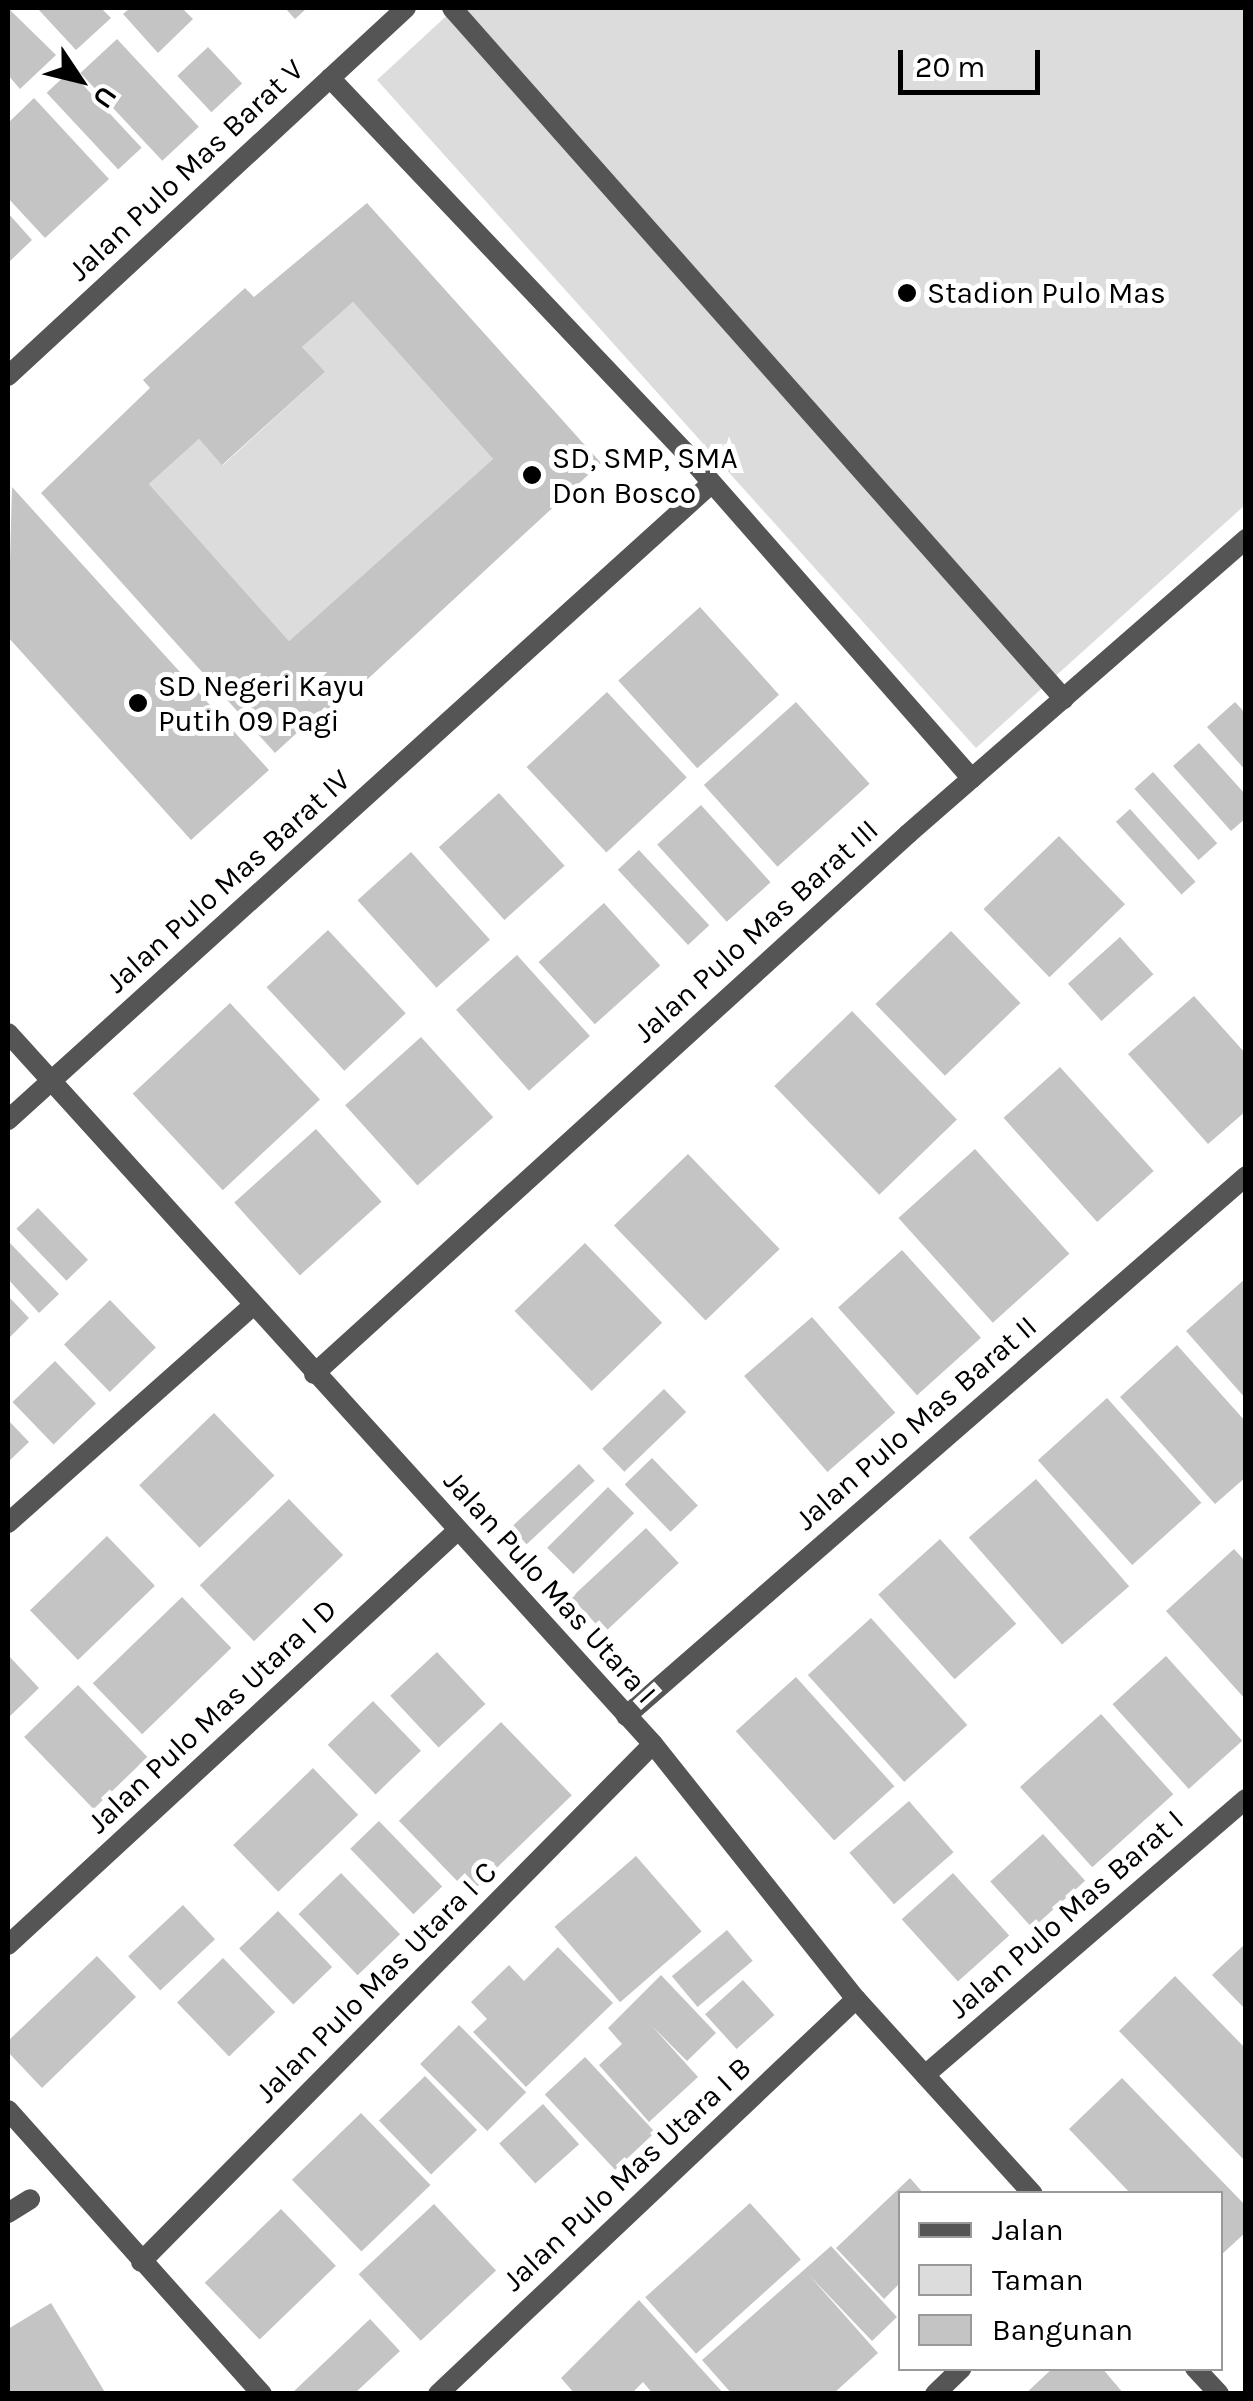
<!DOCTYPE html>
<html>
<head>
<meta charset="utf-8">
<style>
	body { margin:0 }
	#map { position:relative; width:1253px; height:2401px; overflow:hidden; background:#fff; font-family:Karla,sans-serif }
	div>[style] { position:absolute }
	.green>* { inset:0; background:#dcdcdc }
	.building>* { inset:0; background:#c4c4c4; transform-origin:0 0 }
	.service>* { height:20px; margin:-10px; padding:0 10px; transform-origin:10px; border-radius:10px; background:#555 }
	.minor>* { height:20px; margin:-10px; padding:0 10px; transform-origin:10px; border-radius:10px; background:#555 }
	.dots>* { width:28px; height:28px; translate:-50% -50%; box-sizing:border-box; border:5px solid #fff; border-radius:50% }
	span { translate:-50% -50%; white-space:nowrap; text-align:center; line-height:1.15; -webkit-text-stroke:10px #fff; paint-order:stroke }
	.street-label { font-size:30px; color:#000 }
	.poi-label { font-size:30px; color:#000 }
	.left { translate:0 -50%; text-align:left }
	.frame { position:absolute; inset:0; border:10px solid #000; pointer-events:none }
	.legend { position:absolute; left:898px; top:2191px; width:325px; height:180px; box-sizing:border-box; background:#fff; border:2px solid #999; margin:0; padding:12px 18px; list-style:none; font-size:30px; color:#000 }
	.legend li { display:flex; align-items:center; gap:20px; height:50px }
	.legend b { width:50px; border:2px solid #999 }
	.north { position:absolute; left:30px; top:30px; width:100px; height:100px; -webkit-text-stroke:8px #fff; paint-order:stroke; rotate:125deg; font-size:28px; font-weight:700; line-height:40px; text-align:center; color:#000 }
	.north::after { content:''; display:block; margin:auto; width:35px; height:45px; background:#000; clip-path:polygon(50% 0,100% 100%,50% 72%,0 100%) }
	.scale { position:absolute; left:898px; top:50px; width:142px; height:45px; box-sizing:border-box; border:5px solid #000; border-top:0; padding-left:12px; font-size:30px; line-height:35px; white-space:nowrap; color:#000; -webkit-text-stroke:8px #fff; paint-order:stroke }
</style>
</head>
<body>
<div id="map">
	<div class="green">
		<div style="clip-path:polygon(455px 8px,1245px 8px,1245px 505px,976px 748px,377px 80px)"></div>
		<div style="clip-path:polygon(353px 302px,493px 459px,289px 641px,149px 484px,199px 439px,223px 465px,324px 373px,302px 347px)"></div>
	</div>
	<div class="building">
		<div style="clip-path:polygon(8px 8px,56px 55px,20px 89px,8px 75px)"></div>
		<div style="clip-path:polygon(37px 8px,101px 8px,111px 18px,76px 50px)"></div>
		<div style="clip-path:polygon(130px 8px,182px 8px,193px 19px,158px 53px,123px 14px)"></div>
		<div style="clip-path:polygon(285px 8px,307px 8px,295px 19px)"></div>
		<div style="left:117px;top:39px;width:120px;height:50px;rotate:47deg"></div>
		<div style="left:208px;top:47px;width:50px;height:42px;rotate:47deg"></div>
		<div style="left:70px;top:71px;width:105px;height:32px;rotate:47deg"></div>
		<div style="clip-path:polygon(34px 98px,109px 179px,45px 238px,8px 198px,8px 123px)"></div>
		<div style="clip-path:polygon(evenodd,367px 203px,601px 463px,331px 713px,325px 707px,275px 753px,41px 493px,150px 388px,143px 380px,245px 288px,254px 297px,367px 203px,353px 302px,493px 459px,289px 641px,149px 484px,199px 439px,222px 465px,325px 372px,302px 347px,353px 302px)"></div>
		<div style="clip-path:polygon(8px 213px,32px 240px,8px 263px)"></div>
		<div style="clip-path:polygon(12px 487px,269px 770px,191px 840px,8px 637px)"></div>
		<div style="left:700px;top:607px;width:118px;height:110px;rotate:48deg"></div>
		<div style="left:607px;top:692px;width:117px;height:110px;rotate:47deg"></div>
		<div style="left:796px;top:702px;width:110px;height:124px;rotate:48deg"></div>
		<div style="clip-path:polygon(1235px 702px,1246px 714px,1246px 771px,1207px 727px)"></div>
		<div style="clip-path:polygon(1199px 743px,1246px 795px,1246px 818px,1231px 831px,1173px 766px)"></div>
		<div style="left:1153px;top:772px;width:96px;height:25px;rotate:48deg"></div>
		<div style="left:499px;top:793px;width:98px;height:81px;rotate:48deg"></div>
		<div style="left:701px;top:805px;width:104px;height:59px;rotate:48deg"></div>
		<div style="left:1130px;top:809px;width:98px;height:19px;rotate:48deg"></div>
		<div style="left:1059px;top:836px;width:95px;height:105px;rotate:46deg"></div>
		<div style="left:639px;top:850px;width:103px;height:29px;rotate:47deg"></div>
		<div style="left:411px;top:852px;width:118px;height:72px;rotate:48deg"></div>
		<div style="left:604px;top:903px;width:84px;height:88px;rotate:48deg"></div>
		<div style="left:328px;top:930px;width:114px;height:84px;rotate:47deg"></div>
		<div style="left:951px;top:931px;width:100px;height:105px;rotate:46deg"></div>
		<div style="left:1120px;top:937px;width:50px;height:70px;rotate:48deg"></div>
		<div style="left:517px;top:955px;width:109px;height:82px;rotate:48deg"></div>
		<div style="clip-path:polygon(1194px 996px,1246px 1054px,1246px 1111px,1208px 1144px,1128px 1054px)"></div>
		<div style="left:230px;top:1003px;width:132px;height:133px;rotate:47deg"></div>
		<div style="left:852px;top:1011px;width:151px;height:108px;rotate:46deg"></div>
		<div style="left:421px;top:1037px;width:108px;height:102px;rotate:48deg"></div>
		<div style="left:1060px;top:1067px;width:140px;height:76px;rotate:48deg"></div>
		<div style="left:316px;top:1129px;width:98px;height:110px;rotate:48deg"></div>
		<div style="left:975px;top:1149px;width:141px;height:103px;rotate:48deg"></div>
		<div style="left:688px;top:1154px;width:132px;height:103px;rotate:46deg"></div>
		<div style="left:38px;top:1208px;width:72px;height:30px;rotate:46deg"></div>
		<div style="clip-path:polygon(8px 1241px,59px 1294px,39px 1313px,8px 1279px)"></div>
		<div style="left:585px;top:1243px;width:111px;height:98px;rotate:46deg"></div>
		<div style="left:902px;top:1250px;width:118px;height:86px;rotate:48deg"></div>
		<div style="clip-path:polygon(1246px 1278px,1246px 1399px,1186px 1331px)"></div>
		<div style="clip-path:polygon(8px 1296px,29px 1318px,8px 1339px)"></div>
		<div style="left:110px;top:1300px;width:66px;height:64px;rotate:46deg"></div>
		<div style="left:812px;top:1317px;width:127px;height:90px;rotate:49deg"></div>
		<div style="clip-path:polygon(1177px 1345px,1246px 1422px,1246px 1477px,1215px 1504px,1120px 1397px)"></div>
		<div style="left:55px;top:1361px;width:59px;height:59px;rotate:46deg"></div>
		<div style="left:664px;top:1389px;width:32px;height:86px;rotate:46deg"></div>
		<div style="left:1107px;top:1398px;width:141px;height:93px;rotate:48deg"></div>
		<div style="left:214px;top:1413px;width:87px;height:104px;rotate:46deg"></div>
		<div style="clip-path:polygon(8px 1420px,29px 1442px,8px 1462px)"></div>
		<div style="left:652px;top:1458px;width:66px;height:38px;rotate:46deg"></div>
		<div style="left:579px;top:1464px;width:23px;height:93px;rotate:47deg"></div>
		<div style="left:1036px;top:1479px;width:142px;height:89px;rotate:49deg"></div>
		<div style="left:608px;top:1487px;width:37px;height:86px;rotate:45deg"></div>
		<div style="left:289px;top:1499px;width:78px;height:124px;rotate:46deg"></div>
		<div style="left:646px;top:1528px;width:48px;height:102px;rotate:47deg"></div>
		<div style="left:107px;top:1536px;width:69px;height:107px;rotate:46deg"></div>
		<div style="left:940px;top:1539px;width:114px;height:83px;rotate:48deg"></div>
		<div style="clip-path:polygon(1234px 1549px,1246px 1562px,1246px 1700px,1166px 1611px)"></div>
		<div style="left:182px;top:1597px;width:71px;height:124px;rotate:46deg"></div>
		<div style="left:871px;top:1618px;width:144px;height:85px;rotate:48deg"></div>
		<div style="left:437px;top:1652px;width:71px;height:64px;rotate:47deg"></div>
		<div style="clip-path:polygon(8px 1655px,39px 1688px,8px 1718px)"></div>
		<div style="left:1166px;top:1656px;width:114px;height:72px;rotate:48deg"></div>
		<div style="left:796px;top:1677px;width:147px;height:81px;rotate:48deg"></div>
		<div style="left:78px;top:1685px;width:100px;height:75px;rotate:46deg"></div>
		<div style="left:373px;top:1701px;width:69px;height:63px;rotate:46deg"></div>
		<div style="left:1101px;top:1714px;width:108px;height:109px;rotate:48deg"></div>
		<div style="left:501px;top:1722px;width:102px;height:142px;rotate:46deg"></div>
		<div style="left:313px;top:1768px;width:65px;height:111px;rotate:46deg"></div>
		<div style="left:909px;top:1801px;width:68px;height:79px;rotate:49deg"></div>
		<div style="left:379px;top:1821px;width:91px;height:40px;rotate:46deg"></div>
		<div style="left:1043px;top:1834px;width:63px;height:71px;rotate:48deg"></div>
		<div style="left:636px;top:1856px;width:100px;height:108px;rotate:49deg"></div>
		<div style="left:341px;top:1873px;width:85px;height:59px;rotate:46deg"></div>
		<div style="left:953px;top:1873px;width:84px;height:69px;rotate:48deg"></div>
		<div style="left:183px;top:1905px;width:47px;height:75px;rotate:47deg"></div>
		<div style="left:278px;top:1911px;width:78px;height:54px;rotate:46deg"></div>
		<div style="left:727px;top:1930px;width:40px;height:72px;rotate:50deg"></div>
		<div style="clip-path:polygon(1246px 1943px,1246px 2010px,1212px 1975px)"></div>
		<div style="clip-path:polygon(558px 1947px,613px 2003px,526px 2087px,473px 2032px,487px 2019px,471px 2002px,509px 1965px,524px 1981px)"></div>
		<div style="clip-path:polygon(97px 1956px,136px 1997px,42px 2088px,8px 2052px,8px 2041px)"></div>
		<div style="left:223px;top:1958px;width:75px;height:64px;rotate:46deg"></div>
		<div style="clip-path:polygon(661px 1975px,716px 2033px,687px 2061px,652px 2026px,698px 2077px,649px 2122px,599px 2065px,622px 2044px,608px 2028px)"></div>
		<div style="clip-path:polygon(1175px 1976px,1246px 2049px,1246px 2162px,1119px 2031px)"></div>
		<div style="left:743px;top:1980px;width:47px;height:51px;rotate:48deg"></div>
		<div style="left:459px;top:2025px;width:95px;height:55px;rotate:45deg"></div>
		<div style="left:585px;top:2057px;width:103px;height:55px;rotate:47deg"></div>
		<div style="left:425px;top:2076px;width:75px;height:64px;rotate:46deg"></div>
		<div style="clip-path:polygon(1122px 2078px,1246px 2206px,1246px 2232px,1220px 2256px,1220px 2194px,1131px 2194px,1069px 2129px)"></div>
		<div style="left:543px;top:2104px;width:54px;height:59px;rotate:48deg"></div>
		<div style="left:361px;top:2113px;width:100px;height:96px;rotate:46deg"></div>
		<div style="clip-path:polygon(910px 2178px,924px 2194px,900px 2194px,900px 2283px,884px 2299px,836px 2248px)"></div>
		<div style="left:750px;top:2203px;width:76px;height:141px;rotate:48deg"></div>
		<div style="left:434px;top:2204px;width:91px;height:103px;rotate:47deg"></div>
		<div style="left:281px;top:2209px;width:79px;height:106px;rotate:46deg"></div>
		<div style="clip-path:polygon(831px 2246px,897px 2317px,872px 2341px,809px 2275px,878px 2353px,833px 2394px,732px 2394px,702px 2360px)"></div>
		<div style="clip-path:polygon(639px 2300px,724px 2394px,653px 2394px,643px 2382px,631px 2394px,575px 2394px,561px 2378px)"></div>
		<div style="clip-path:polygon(51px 2303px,106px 2394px,8px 2394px,8px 2329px)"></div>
		<div style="clip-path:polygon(370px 2319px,400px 2351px,354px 2394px,291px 2394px)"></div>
		<div style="clip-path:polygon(1053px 2368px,1102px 2368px,1124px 2394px,1025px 2394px)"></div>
	</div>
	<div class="service">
		<div style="left:452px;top:8px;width:923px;rotate:48.47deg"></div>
	</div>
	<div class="minor">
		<div style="left:330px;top:78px;width:514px;rotate:46.5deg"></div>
		<div style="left:684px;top:451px;width:436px;rotate:48.7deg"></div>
		<div style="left:8px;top:376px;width:542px;rotate:-42.76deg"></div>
		<div style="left:8px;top:1033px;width:960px;rotate:47.79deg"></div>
		<div style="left:653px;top:1744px;width:326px;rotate:51.5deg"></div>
		<div style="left:856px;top:1999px;width:263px;rotate:47.8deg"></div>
		<div style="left:8px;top:1120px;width:948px;rotate:-42.14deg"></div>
		<div style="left:314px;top:1374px;width:803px;rotate:-42.27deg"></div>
		<div style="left:908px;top:834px;width:449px;rotate:-41.1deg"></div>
		<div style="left:8px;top:1523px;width:327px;rotate:-41.6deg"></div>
		<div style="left:626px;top:1716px;width:822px;rotate:-41.05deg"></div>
		<div style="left:8px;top:1945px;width:612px;rotate:-42.68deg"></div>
		<div style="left:925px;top:2075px;width:423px;rotate:-40.7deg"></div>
		<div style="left:8px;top:2110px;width:381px;rotate:48.2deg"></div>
		<div style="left:8px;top:2213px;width:26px;rotate:-32deg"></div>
		<div style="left:141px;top:2262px;width:728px;rotate:-45.33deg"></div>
		<div style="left:1195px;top:2368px;width:35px;rotate:47deg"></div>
		<div style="left:438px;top:2394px;width:575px;rotate:-43.38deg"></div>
		<div style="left:935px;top:2394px;width:37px;rotate:-44deg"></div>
	</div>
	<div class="dots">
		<div style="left:907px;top:293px;background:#000"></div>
		<div style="left:532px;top:475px;background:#000"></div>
		<div style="left:138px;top:703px;background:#000"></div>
	</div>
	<div class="street-label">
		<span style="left:186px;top:170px;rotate:-43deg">Jalan Pulo Mas Barat V</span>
		<span style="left:228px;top:881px;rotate:-42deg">Jalan Pulo Mas Barat IV</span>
		<span style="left:756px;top:931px;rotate:-42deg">Jalan Pulo Mas Barat III</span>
		<span style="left:916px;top:1423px;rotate:-41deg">Jalan Pulo Mas Barat II</span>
		<span style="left:550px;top:1587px;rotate:48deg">Jalan Pulo Mas Utara I</span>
		<span style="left:212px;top:1716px;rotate:-43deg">Jalan Pulo Mas Utara I D</span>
		<span style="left:1066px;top:1914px;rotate:-41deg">Jalan Pulo Mas Barat I</span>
		<span style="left:376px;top:1982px;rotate:-45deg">Jalan Pulo Mas Utara I C</span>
		<span style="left:627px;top:2174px;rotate:-43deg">Jalan Pulo Mas Utara I B</span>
	</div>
	<div class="poi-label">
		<span class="left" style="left:927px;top:293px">Stadion Pulo Mas</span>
		<span class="left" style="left:552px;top:475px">SD, SMP, SMA<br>Don Bosco</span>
		<span class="left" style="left:158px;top:703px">SD Negeri Kayu<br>Putih 09 Pagi</span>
	</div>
	<div class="frame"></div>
	<ul class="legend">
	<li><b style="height:12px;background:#555"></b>Jalan</li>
	<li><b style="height:28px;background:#dcdcdc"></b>Taman</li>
	<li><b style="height:28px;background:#c4c4c4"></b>Bangunan</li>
	</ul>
	<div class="north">U</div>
	<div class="scale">20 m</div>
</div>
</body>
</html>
